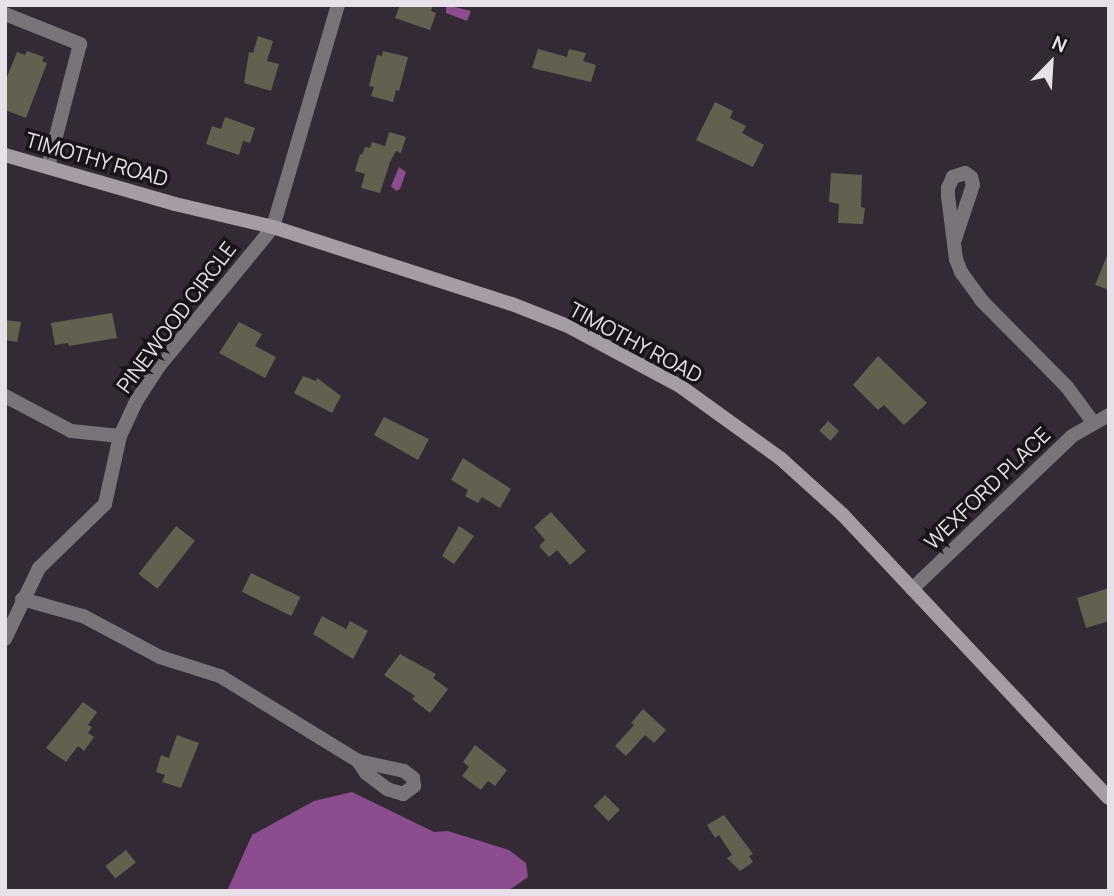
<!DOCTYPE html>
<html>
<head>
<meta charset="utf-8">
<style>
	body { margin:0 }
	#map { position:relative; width:1114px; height:896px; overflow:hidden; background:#342a35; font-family:Manrope,sans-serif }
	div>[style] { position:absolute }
	.water>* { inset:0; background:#8b4c90 }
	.building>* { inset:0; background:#636050; transform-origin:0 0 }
	.street>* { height:14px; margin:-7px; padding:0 7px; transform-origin:7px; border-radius:7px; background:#7a747a }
	.secondary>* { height:14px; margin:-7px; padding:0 7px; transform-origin:7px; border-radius:7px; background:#a59ca6 }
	span { translate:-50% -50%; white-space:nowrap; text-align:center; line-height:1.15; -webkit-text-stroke:7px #191419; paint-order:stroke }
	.street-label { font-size:21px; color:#e7e0e8 }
	.frame { position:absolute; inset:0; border:7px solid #e7e0e8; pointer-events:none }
	.north { position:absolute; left:1016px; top:28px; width:70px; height:70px; -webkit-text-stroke:5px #191419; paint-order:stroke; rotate:24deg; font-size:19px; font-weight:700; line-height:28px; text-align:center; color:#e7e0e8 }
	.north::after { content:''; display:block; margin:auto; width:24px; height:32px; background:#e7e0e8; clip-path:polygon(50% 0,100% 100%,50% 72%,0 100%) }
</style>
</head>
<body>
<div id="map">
	<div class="water">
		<div style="clip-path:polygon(446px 5px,471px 11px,467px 21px,446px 13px)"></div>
		<div style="clip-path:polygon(399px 167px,406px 172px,400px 189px,396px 191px,391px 186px)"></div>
		<div style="clip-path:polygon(352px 792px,434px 832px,448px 831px,509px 850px,526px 863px,528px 877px,508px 891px,227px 891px,252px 835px,314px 801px)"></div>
	</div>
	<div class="building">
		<div style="clip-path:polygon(400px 5px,433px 5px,431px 11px,436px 13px,430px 30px,395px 18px)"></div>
		<div style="clip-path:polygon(258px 36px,273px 41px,267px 61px,279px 64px,271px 91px,244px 83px,249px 52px,253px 53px)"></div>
		<div style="clip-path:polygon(538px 49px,567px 57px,569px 49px,586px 53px,583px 61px,596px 65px,591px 82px,532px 68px)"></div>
		<div style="clip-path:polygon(27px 51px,44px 57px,42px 61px,47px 63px,26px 118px,5px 110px,5px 82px,17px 52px,25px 55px)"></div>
		<div style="clip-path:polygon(383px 51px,408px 57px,399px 91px,396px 90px,393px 102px,371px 96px,374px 87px,369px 86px,377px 55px,382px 56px)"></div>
		<div style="clip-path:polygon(715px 102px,733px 111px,730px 118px,746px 126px,742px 133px,764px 145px,753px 167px,696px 140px)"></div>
		<div style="clip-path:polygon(225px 117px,255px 128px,250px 143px,243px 141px,239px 155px,206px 144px,212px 126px,221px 129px)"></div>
		<div style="clip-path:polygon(389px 132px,406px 137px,401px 153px,396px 151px,390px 162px,380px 193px,361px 188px,365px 174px,355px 171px,360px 154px,362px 155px,365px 147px,370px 148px,372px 142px,385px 146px)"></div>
		<div style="clip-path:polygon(831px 173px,862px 175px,861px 207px,865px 208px,863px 224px,838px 223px,839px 204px,829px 202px)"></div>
		<div style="clip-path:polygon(1109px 251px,1109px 290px,1095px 285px)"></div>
		<div style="clip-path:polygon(112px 313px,117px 338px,69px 346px,68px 343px,55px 345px,51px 323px)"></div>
		<div style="clip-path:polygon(5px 320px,21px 322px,17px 342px,5px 340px)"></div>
		<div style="clip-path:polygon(239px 322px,262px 334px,255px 346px,276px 357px,265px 378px,219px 353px)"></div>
		<div style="clip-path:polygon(878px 356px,927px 403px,904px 425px,884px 405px,878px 410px,853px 385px)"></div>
		<div style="clip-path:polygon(303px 376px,316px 381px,317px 378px,341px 396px,332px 413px,294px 393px)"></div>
		<div style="clip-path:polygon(384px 417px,429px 439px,418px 460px,374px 435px)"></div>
		<div style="left:828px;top:421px;width:15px;height:13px;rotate:42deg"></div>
		<div style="clip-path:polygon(463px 458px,511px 489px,500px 508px,482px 497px,478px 503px,465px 496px,468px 490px,451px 480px)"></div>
		<div style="clip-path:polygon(551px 512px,586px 551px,570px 565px,557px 550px,549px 557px,539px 546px,545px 540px,534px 527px)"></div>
		<div style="left:176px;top:526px;width:24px;height:61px;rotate:38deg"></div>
		<div style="clip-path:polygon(459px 526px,474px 536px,454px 564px,442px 556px)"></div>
		<div style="left:251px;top:573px;width:55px;height:21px;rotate:26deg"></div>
		<div style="clip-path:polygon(1109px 588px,1109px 621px,1086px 628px,1077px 598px)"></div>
		<div style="clip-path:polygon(322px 616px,346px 629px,350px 621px,368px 631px,353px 659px,313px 634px)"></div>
		<div style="clip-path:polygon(400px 654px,436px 674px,433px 678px,448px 689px,430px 713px,412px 699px,415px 696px,384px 675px)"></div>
		<div style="clip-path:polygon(83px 702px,97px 712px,88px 725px,92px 727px,88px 733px,94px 737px,84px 751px,78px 746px,66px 762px,46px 748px)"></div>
		<div style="clip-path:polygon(643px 709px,666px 730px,654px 743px,645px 735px,626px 756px,615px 746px,634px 725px,631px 723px)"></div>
		<div style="clip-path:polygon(177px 735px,199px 743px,181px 788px,162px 782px,165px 775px,156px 772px,161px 755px,169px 758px)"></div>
		<div style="clip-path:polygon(475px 745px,507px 770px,495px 786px,488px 781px,481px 790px,462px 776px,469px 767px,463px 762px)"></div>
		<div style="left:605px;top:795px;width:21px;height:16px;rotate:45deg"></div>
		<div style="clip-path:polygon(724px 815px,753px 854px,749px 856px,753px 862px,740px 871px,727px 858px,732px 855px,719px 835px,715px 838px,707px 825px)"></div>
		<div style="left:126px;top:850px;width:16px;height:26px;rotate:52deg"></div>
	</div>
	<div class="street">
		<div style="left:5px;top:14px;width:81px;rotate:21.8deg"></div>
		<div style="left:80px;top:44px;width:127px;rotate:104.6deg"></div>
		<div style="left:954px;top:242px;width:60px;rotate:-71.6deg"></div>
		<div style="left:973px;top:185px;width:8px;rotate:-104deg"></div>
		<div style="left:971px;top:177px;width:7px;rotate:-146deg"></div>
		<div style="left:965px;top:173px;width:13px;rotate:162deg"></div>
		<div style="left:953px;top:177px;width:12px;rotate:114deg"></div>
		<div style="left:948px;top:188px;width:8px;rotate:90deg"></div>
		<div style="left:948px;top:196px;width:64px;rotate:82.8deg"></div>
		<div style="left:956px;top:259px;width:14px;rotate:69deg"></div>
		<div style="left:961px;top:272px;width:34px;rotate:54deg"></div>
		<div style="left:981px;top:300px;width:122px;rotate:45.3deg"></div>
		<div style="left:1067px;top:387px;width:44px;rotate:53.4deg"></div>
		<div style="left:5px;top:396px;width:75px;rotate:27.9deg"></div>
		<div style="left:71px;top:431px;width:49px;rotate:5.8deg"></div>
		<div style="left:912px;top:589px;width:221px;rotate:-43.7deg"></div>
		<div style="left:1072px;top:436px;width:43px;rotate:-29.6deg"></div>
		<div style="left:22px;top:599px;width:63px;rotate:15.6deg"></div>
		<div style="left:83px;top:616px;width:87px;rotate:28deg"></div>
		<div style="left:160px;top:657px;width:63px;rotate:17.6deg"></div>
		<div style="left:220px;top:676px;width:162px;rotate:31.6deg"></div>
		<div style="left:358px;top:761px;width:14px;rotate:56deg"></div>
		<div style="left:366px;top:773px;width:26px;rotate:37deg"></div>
		<div style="left:387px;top:789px;width:17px;rotate:17deg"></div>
		<div style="left:403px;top:794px;width:14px;rotate:-36deg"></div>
		<div style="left:414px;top:786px;width:8px;rotate:-97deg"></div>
		<div style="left:413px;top:778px;width:11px;rotate:-142deg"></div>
		<div style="left:404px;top:771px;width:47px;rotate:-167.7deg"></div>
		<div style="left:5px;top:639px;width:79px;rotate:-64.4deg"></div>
		<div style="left:39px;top:568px;width:92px;rotate:-44.1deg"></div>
		<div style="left:105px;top:504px;width:70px;rotate:-77.6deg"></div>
		<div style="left:120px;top:436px;width:40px;rotate:-65deg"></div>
		<div style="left:137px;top:400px;width:40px;rotate:-57.1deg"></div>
		<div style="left:159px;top:366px;width:180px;rotate:-50.6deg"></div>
		<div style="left:273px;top:227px;width:231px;rotate:-73.7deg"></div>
	</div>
	<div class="secondary">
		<div style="left:5px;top:155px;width:177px;rotate:16.1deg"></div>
		<div style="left:175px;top:204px;width:101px;rotate:13.2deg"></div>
		<div style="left:273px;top:227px;width:251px;rotate:17.9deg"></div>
		<div style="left:512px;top:304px;width:62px;rotate:21.6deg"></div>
		<div style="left:570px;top:327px;width:125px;rotate:28.2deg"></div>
		<div style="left:680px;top:386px;width:123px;rotate:35.8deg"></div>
		<div style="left:780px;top:458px;width:85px;rotate:42.1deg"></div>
		<div style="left:843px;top:515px;width:388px;rotate:46.8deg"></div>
	</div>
	<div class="street-label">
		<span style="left:97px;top:159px;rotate:16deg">TIMOTHY ROAD</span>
		<span style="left:176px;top:317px;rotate:-53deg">PINEWOOD CIRCLE</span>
		<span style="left:636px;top:342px;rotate:28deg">TIMOTHY ROAD</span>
		<span style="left:987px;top:488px;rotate:-44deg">WEXFORD PLACE</span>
	</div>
	<div class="frame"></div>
	<div class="north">N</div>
</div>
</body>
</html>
